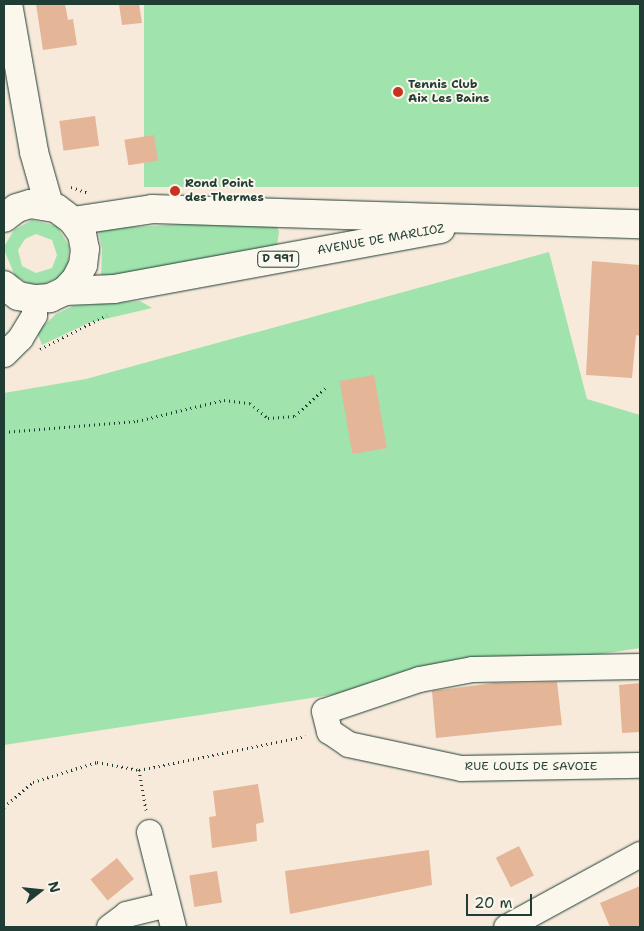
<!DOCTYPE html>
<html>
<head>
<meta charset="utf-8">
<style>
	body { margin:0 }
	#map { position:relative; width:644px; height:931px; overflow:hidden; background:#f7eadb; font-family:"Shantell Sans",sans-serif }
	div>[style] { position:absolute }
	.green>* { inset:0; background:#a1e3ac; transform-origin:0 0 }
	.building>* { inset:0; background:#e5b597; transform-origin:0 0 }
	.path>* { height:3px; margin-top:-1.5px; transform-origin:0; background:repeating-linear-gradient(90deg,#1f3d34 0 1px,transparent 0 5px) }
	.roads { filter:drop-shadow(0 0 1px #1f3d34) drop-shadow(0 0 1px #1f3d34) }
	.minor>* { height:25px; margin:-12.5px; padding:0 12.5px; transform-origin:12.5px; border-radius:12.5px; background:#fbf7ec }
	.major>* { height:28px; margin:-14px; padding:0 14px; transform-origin:14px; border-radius:14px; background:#fbf7ec }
	.dots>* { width:14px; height:14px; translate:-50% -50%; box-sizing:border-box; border:2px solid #fbf7ec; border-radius:50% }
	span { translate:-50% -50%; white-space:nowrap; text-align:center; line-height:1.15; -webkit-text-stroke:4px #fbf7ec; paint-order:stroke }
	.shield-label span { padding:1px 4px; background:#fbf7ec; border:1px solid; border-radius:4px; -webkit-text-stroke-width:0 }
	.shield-label { font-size:11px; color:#1f3d34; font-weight:700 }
	.poi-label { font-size:12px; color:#1f3d34; font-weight:700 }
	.left { translate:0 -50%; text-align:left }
	.street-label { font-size:12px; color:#1f3d34 }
	.frame { position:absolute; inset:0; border:5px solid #1f3d34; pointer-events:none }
	.north { position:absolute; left:15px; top:866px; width:50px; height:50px; -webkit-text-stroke:4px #fbf7ec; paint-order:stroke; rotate:74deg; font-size:14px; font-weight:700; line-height:20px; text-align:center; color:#1f3d34 }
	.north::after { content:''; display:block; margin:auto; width:18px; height:22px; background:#1f3d34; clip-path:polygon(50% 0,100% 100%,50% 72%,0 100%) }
	.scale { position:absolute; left:466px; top:894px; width:66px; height:22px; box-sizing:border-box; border:2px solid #1f3d34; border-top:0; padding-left:6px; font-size:15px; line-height:18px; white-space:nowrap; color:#1f3d34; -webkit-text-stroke:4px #fbf7ec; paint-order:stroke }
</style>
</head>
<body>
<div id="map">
	<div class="green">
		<div style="left:144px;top:4px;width:496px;height:183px"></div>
		<div style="clip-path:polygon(274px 219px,279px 232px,276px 253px,101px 280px,102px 249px,98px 229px)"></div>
		<div style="clip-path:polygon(evenodd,32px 220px,57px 226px,69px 246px,68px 266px,62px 276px,44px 284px,30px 284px,15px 276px,5px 252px,5px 245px,14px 230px,32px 220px,36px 234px,52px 240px,57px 255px,52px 268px,36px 273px,22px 266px,18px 250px,25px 239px,36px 234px)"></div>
		<div style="clip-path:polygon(549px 252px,587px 399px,640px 415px,640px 648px,4px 745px,4px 393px,86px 379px)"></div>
		<div style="clip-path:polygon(140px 301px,152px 308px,88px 323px,42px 345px,37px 332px,56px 314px,73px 306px)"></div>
	</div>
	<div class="building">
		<div style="clip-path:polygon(36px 4px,65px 4px,68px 20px,73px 19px,77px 45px,43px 50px)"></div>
		<div style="clip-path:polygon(119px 4px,139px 4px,142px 23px,122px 25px)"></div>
		<div style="left:95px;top:116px;width:30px;height:36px;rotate:82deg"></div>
		<div style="left:154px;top:135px;width:26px;height:30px;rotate:81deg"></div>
		<div style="clip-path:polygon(592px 261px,640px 265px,640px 336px,636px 335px,632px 378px,586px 375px)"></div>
		<div style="left:374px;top:375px;width:74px;height:35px;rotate:80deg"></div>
		<div style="clip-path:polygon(557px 682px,562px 725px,436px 738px,432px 691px,494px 683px)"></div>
		<div style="clip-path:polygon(640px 683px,640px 732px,622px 733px,619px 685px)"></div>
		<div style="clip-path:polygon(258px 784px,264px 822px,256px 824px,257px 841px,212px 848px,209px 817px,216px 816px,213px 791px)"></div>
		<div style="left:519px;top:846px;width:33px;height:26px;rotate:63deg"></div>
		<div style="clip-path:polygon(429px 850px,432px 885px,290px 914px,285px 871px)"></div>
		<div style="left:117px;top:858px;width:27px;height:34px;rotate:51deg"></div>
		<div style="left:217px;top:871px;width:32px;height:28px;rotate:81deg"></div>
		<div style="clip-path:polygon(640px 886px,640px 927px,610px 927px,600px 903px)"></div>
	</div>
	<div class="path">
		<div style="left:71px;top:187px;width:18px;rotate:19deg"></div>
		<div style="left:40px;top:349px;width:75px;rotate:-26.9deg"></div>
		<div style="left:4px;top:432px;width:133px;rotate:-4.7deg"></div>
		<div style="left:137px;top:421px;width:89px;rotate:-13.6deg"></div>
		<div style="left:224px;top:400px;width:26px;rotate:7deg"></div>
		<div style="left:250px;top:403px;width:23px;rotate:40deg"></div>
		<div style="left:268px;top:418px;width:27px;rotate:-4deg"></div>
		<div style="left:295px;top:416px;width:42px;rotate:-43.1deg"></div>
		<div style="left:4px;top:807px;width:38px;rotate:-41deg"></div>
		<div style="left:33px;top:782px;width:67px;rotate:-17.4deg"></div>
		<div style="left:97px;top:762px;width:43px;rotate:10.8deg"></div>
		<div style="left:146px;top:810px;width:41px;rotate:-99.9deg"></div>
		<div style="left:139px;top:770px;width:170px;rotate:-11.5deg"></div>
	</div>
	<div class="roads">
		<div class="minor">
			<div style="left:4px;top:354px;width:23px;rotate:-45deg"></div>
			<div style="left:20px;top:338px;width:27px;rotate:-59deg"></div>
			<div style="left:34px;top:315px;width:16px;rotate:-90deg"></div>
			<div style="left:640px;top:666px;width:168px;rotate:179deg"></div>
			<div style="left:472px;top:669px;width:54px;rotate:169.3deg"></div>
			<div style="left:419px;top:679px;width:100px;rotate:161.4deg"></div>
			<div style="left:324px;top:711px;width:21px;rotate:76deg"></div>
			<div style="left:329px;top:731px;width:23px;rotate:34deg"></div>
			<div style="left:348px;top:744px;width:116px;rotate:12deg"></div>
			<div style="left:461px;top:768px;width:179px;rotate:-1deg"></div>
			<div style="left:149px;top:832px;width:98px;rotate:75.8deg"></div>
			<div style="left:109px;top:927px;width:21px;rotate:-37deg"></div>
			<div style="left:126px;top:914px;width:42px;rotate:-13.7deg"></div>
			<div style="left:506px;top:927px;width:153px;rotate:-28.6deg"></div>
		</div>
		<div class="major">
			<div style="left:8px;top:4px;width:150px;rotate:80deg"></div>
			<div style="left:34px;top:152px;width:55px;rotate:74.2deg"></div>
			<div style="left:4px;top:218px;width:16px;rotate:-38deg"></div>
			<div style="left:17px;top:208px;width:14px;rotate:-17deg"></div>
			<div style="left:30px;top:204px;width:26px;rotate:9deg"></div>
			<div style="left:56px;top:208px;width:21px;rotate:37deg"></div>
			<div style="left:73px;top:221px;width:16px;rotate:55deg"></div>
			<div style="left:82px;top:234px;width:15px;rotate:79deg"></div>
			<div style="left:85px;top:249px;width:16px;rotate:97deg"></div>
			<div style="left:83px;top:265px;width:16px;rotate:117deg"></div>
			<div style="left:76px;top:279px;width:16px;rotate:133deg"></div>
			<div style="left:65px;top:291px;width:17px;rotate:155deg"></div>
			<div style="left:50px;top:298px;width:16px;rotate:176deg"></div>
			<div style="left:34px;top:299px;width:16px;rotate:-169deg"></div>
			<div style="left:18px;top:296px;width:18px;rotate:-142deg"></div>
			<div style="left:73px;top:221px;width:80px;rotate:-8.6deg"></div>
			<div style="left:152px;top:209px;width:488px;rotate:1.8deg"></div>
			<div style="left:65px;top:291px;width:49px;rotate:-2.3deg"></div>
			<div style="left:114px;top:289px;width:332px;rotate:-10.4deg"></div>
		</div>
	</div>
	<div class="dots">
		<div style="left:398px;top:92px;background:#c8321e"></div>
		<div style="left:175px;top:191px;background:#c8321e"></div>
	</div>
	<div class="shield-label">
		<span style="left:278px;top:259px">D 991</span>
	</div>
	<div class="poi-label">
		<span class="left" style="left:408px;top:92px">Tennis Club<br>Aix Les Bains</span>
		<span class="left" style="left:185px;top:191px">Rond Point<br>des Thermes</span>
	</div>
	<div class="street-label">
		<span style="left:381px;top:240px;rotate:-10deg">AVENUE DE MARLIOZ</span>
		<span style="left:531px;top:767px">RUE LOUIS DE SAVOIE</span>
	</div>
	<div class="frame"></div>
	<div class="north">N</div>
	<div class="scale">20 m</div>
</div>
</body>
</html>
